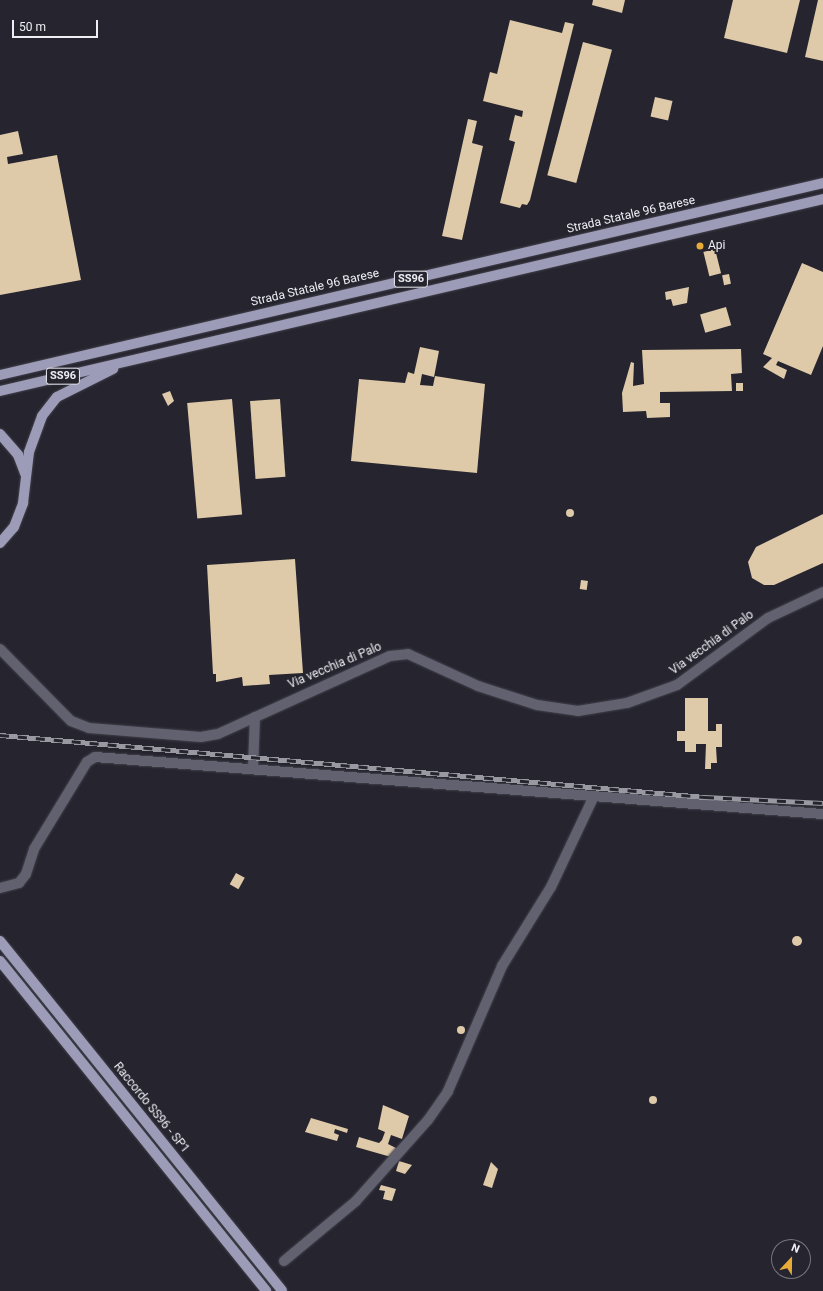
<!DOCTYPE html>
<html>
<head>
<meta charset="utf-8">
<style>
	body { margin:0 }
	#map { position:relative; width:823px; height:1291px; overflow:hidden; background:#26252f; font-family:Roboto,sans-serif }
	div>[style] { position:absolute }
	.building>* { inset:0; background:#dec9a9; transform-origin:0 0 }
	.round { border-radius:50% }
	.roads { filter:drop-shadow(0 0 1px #42414b) drop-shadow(0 0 1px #42414b) }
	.minor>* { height:10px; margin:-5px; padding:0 5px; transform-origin:5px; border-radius:5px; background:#62616f }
	.major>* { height:10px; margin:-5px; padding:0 5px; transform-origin:5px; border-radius:5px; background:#9d9cb8 }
	.rail>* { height:4.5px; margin-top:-2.25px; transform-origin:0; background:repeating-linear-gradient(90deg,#26252f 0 9px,#9999a1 0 18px); box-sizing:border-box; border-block:1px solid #9999a1 }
	.dots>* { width:11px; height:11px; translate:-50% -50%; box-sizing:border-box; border:2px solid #26252f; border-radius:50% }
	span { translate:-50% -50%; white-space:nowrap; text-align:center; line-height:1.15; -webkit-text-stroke:4px #26252f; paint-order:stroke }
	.shield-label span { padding:1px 3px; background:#26252f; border:1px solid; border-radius:3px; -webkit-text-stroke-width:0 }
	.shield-label { font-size:11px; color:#eeeef5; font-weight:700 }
	.street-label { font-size:12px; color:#eeeef5 }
	.poi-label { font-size:12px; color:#eeeef5 }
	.left { translate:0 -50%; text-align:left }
	.north { position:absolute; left:771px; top:1239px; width:40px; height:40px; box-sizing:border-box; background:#26252f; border:1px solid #76757e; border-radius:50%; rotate:22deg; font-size:11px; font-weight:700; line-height:16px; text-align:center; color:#eeeef5 }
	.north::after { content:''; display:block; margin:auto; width:14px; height:18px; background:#e8ab37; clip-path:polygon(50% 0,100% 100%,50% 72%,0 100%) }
	.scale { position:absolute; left:12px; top:20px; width:86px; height:18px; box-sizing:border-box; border:2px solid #eeeef5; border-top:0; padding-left:5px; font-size:12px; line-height:14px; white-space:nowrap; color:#eeeef5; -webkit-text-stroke:3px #26252f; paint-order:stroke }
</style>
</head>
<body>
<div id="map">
	<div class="building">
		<div style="clip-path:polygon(593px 0,625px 0,622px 13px,592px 5px)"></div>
		<div style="clip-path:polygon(733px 0,800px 0,787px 53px,724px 38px)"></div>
		<div style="clip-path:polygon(818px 0,823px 0,823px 61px,805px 57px)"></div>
		<div style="clip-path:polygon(510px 20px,562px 33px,565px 22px,574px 24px,530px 200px,527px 205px,522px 204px,520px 208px,500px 203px,515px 142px,509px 140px,515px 115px,522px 117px,523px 111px,483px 101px,490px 72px,497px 74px)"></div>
		<div style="left:583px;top:42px;width:30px;height:138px;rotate:15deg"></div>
		<div style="left:655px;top:97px;width:18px;height:20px;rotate:13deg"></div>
		<div style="clip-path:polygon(468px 119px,477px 121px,472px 143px,483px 146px,462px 240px,442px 236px)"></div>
		<div style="clip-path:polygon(18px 131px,23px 154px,7px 157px,8px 164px,57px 155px,81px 280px,0 295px,0 135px)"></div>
		<div style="left:715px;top:249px;width:25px;height:12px;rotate:76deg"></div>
		<div style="clip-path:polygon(802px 263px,823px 272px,823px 346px,811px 375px,778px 361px,776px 365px,787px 370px,784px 379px,763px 367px,772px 358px,763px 354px)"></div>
		<div style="left:729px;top:274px;width:10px;height:7px;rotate:79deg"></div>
		<div style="clip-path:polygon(689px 287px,687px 303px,673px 306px,671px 299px,666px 300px,665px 292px)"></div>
		<div style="left:726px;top:307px;width:19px;height:27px;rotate:74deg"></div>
		<div style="clip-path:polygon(420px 347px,439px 351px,434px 377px,422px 374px,420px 385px,433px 386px,435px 376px,485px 384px,477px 473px,351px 461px,359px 379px,405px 383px,408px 372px,414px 374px)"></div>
		<div style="clip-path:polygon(741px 349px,742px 373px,731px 374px,732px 391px,660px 392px,660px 403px,670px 403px,670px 417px,647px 418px,646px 411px,623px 412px,622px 393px,631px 362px,634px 363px,633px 386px,644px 384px,642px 350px)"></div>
		<div style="left:743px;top:383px;width:8px;height:7px;rotate:90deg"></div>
		<div style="clip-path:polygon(170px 391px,174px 401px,168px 406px,162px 394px)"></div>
		<div style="left:232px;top:399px;width:116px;height:45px;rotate:85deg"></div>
		<div style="left:280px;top:399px;width:78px;height:30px;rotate:86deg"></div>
		<div class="round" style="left:566px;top:509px;width:8px;height:8px"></div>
		<div style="clip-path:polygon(823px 514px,823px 563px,774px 585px,764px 585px,752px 578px,748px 562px,756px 547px)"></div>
		<div style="clip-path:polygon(295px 559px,303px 673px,269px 675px,270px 684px,243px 686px,242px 677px,216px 682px,216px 674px,213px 674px,207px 565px)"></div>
		<div style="left:581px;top:580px;width:7px;height:9px;rotate:8deg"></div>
		<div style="clip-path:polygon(685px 698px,708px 698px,708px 731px,716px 731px,716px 724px,722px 724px,722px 747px,716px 747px,717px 763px,711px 763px,711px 769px,705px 769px,706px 744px,696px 744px,696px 752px,685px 752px,685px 741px,677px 741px,677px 731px,685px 731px)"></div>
		<div style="left:236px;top:873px;width:10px;height:13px;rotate:29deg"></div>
		<div class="round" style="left:792px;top:936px;width:10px;height:10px"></div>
		<div class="round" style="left:457px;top:1026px;width:8px;height:8px"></div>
		<div class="round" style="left:649px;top:1096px;width:8px;height:8px"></div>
		<div style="clip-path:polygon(383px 1105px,409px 1116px,402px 1139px,391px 1135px,388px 1144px,398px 1149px,391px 1157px,356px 1147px,359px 1137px,379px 1143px,382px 1140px,385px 1132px,378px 1129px)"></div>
		<div style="clip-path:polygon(311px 1118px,348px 1129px,347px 1133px,335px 1129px,334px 1133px,339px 1135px,337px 1141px,305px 1132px)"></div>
		<div style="clip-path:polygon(399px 1161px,412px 1165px,405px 1174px,396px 1171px)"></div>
		<div style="clip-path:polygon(491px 1162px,498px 1169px,492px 1188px,483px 1185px)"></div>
		<div style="clip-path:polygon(381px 1185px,396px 1189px,392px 1201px,383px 1199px,385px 1191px,379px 1190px)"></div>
	</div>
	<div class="roads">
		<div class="minor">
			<div style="left:0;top:649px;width:101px;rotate:45.4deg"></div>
			<div style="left:71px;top:721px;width:19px;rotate:21deg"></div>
			<div style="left:89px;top:728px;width:112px;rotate:4.6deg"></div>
			<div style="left:201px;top:737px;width:17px;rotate:-10deg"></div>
			<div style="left:218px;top:734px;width:189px;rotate:-24.4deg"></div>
			<div style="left:390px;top:656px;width:18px;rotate:-6deg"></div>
			<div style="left:408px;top:654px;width:77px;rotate:24.6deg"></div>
			<div style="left:478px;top:686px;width:62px;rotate:17.9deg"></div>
			<div style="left:537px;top:705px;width:41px;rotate:8.3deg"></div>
			<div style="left:578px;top:711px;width:50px;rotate:-9.3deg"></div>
			<div style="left:627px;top:703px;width:53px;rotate:-19.8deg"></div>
			<div style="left:677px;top:685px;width:113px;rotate:-36.4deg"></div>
			<div style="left:768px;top:618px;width:61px;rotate:-25.3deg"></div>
			<div style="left:253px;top:768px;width:51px;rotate:-87.8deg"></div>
			<div style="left:0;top:888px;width:20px;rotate:-15deg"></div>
			<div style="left:19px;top:883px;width:11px;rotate:-52deg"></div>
			<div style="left:26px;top:874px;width:26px;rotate:-72deg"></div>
			<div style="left:34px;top:849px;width:102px;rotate:-58.7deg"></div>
			<div style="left:87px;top:762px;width:9px;rotate:-32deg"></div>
			<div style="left:95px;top:757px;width:730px;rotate:4.48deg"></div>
			<div style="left:284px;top:1261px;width:94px;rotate:-39.8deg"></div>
			<div style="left:356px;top:1201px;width:108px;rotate:-48.4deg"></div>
			<div style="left:428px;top:1120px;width:35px;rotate:-55deg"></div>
			<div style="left:448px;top:1091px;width:136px;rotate:-66.6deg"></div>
			<div style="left:502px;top:966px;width:93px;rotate:-58.2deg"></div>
			<div style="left:551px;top:887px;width:98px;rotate:-64.7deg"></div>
		</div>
		<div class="major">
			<div style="left:0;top:375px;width:845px;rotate:-13.13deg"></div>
			<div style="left:0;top:391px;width:845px;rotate:-13.13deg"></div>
			<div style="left:0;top:434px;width:28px;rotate:49deg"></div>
			<div style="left:18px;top:455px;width:22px;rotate:69deg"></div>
			<div style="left:0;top:543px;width:21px;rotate:-49deg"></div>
			<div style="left:14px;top:527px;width:26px;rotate:-69deg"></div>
			<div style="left:23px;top:503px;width:51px;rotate:-83.3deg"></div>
			<div style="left:29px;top:452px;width:38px;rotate:-70deg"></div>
			<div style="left:42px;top:416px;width:24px;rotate:-52deg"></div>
			<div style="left:57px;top:397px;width:63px;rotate:-26.6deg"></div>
			<div style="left:0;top:941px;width:449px;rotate:51.1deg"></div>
			<div style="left:0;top:961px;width:424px;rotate:51.1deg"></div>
		</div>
	</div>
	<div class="rail">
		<div style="left:0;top:735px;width:708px;rotate:5.03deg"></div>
		<div style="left:705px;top:797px;width:118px;rotate:2.9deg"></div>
	</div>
	<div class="dots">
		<div style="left:700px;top:246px;background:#e8ab37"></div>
	</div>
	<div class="shield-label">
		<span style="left:411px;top:279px">SS96</span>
		<span style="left:63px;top:376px">SS96</span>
	</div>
	<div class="street-label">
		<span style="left:631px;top:215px;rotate:-13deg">Strada Statale 96 Barese</span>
		<span style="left:315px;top:288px;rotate:-13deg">Strada Statale 96 Barese</span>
		<span style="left:712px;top:643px;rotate:-36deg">Via vecchia di Palo</span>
		<span style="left:335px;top:666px;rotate:-23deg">Via vecchia di Palo</span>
		<span style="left:151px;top:1108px;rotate:51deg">Raccordo SS96 - SP1</span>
	</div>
	<div class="poi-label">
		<span class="left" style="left:708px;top:246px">Api</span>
	</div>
	<div class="north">N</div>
	<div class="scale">50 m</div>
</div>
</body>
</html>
